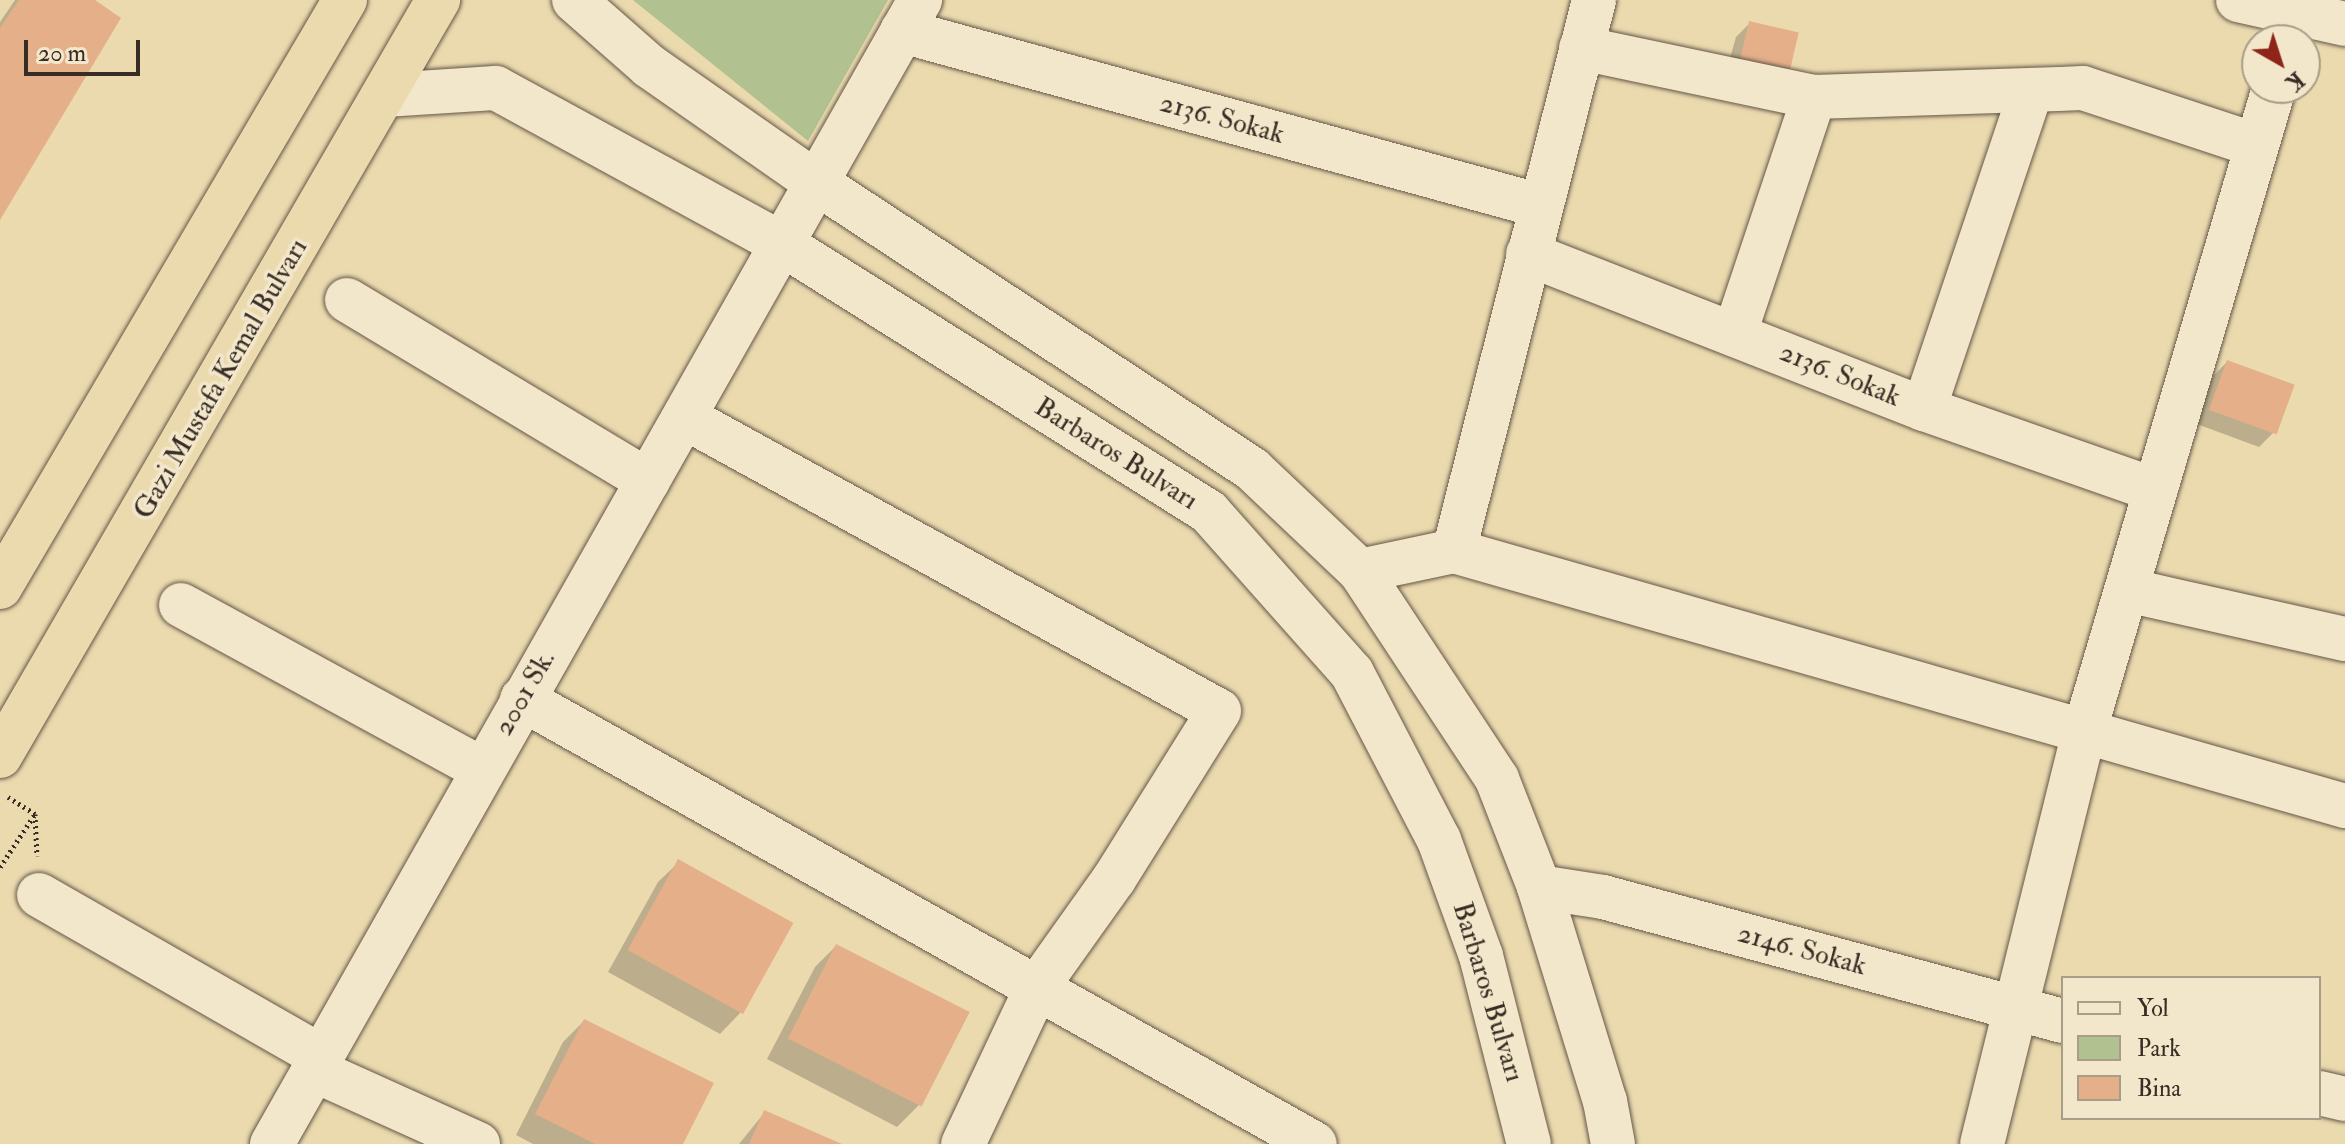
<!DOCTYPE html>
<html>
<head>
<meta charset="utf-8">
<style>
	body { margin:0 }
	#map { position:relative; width:2345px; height:1144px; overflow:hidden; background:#ecdaaf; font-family:"IM FELL Double Pica",serif }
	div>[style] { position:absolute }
	.green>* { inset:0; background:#b1c190 }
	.shadow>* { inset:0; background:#0003 }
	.building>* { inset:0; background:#e5af8a; transform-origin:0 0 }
	.path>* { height:5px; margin-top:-2.5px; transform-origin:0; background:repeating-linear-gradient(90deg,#372d25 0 2px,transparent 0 6px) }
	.roads { filter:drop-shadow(0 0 2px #645848) drop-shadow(0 0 2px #645848) }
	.minor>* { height:44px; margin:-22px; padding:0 22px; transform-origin:22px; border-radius:22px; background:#f3e7cb }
	.highway>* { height:44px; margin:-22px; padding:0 22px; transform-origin:22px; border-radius:22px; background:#ecdaaf }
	span { translate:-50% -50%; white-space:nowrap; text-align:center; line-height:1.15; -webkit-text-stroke:7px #f3e7cb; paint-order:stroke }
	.street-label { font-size:28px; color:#372d25 }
	.legend { position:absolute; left:2061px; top:976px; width:260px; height:144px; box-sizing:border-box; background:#f3e7cb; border:2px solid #a89d89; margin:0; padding:10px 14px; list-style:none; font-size:24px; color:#372d25 }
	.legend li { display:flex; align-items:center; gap:16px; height:40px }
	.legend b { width:40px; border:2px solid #a89d89 }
	.north { position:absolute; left:2241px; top:24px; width:80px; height:80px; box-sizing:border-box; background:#f3e7cb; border:2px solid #a89d89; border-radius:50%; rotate:141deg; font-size:22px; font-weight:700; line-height:32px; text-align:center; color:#372d25 }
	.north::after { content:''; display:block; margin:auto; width:28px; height:36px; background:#8f2418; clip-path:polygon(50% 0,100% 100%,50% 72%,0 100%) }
	.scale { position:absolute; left:24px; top:40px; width:116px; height:36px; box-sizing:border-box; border:4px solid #372d25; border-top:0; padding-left:10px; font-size:24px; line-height:28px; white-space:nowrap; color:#372d25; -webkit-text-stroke:6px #f3e7cb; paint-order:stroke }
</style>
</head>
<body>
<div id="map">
	<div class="green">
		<div style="clip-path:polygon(633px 0,888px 0,808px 141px)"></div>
	</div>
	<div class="shadow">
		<div style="clip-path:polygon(15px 0,91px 0,0 216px,0 22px)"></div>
		<div style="clip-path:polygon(1750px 23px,1797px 35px,1725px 76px,1736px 37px)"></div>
		<div style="clip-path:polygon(2227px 362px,2273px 433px,2259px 447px,2194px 423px,2213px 376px)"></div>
		<div style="clip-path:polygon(679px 862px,790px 924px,740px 1013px,720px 1034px,608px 972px,658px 882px)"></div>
		<div style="clip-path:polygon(836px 946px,966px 1014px,918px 1106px,897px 1127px,767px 1059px,815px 967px)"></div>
		<div style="clip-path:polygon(584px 1021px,681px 1144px,533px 1144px,516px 1135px,563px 1042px)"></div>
		<div style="clip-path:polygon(765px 1112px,837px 1144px,739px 1144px)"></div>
	</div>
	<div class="building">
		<div style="clip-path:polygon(19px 0,95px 0,121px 18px,0 220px,0 28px)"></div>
		<div style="left:1749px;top:21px;width:51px;height:42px;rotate:13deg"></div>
		<div style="left:2227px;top:360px;width:72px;height:53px;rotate:20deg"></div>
		<div style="left:678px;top:859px;width:132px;height:104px;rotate:29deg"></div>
		<div style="left:836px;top:944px;width:150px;height:106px;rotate:27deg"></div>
		<div style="clip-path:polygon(584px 1019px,714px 1083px,683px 1144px,595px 1144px,535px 1114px)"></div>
		<div style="clip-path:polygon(764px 1110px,842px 1144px,749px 1144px)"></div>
	</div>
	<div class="path">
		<div style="left:8px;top:797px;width:32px;rotate:32deg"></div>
		<div style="left:35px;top:814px;width:42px;rotate:87.3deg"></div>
		<div style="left:0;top:867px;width:64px;rotate:-56.6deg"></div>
	</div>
	<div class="roads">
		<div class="minor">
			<div style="left:574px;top:0;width:100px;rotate:41.3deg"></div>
			<div style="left:649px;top:66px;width:205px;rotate:34.9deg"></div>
			<div style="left:817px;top:183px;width:521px;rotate:33.32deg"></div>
			<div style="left:1252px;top:469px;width:149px;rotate:43.4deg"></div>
			<div style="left:1360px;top:571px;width:249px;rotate:56.6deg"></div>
			<div style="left:1497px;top:779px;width:116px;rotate:68.7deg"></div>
			<div style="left:1539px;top:887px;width:224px;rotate:72.9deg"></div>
			<div style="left:1605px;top:1101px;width:44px;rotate:79.5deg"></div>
			<div style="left:2238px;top:0;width:110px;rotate:12.6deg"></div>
			<div style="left:902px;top:31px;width:663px;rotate:15.32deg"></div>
			<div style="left:1581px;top:48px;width:238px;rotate:11.9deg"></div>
			<div style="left:1814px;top:97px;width:269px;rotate:-1.9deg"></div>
			<div style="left:2083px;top:88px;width:181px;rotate:18.3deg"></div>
			<div style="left:387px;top:95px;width:109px;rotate:-3.7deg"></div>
			<div style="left:496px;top:88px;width:326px;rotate:28.6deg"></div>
			<div style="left:782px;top:244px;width:504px;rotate:32.11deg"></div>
			<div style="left:1209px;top:512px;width:215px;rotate:48.4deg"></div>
			<div style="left:1352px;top:673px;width:188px;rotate:62.5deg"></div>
			<div style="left:1439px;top:840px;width:123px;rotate:70.1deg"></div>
			<div style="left:1481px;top:956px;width:194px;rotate:75.7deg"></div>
			<div style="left:1528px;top:254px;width:425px;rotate:21.4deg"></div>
			<div style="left:1924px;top:409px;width:245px;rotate:19.3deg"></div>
			<div style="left:347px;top:300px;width:351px;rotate:31deg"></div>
			<div style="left:1735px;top:333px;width:249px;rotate:-71.5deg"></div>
			<div style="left:1924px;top:409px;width:336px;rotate:-71.4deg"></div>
			<div style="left:684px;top:417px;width:610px;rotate:28.79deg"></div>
			<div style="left:1219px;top:711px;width:198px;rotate:122deg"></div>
			<div style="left:1114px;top:879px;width:133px;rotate:125.5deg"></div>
			<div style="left:1037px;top:987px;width:174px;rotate:115.2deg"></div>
			<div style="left:1454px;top:551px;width:927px;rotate:15.97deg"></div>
			<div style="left:1360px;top:571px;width:96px;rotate:-12deg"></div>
			<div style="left:1454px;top:551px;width:569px;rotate:-75.74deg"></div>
			<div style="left:2127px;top:590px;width:223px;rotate:12.7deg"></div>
			<div style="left:181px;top:605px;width:343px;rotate:28.6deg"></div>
			<div style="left:522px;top:699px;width:909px;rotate:29.3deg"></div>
			<div style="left:1539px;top:887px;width:65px;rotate:8.9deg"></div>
			<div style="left:1603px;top:897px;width:476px;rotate:15.1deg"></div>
			<div style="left:39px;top:895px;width:326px;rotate:29.8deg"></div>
			<div style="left:314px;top:1070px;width:180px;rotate:24.3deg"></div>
			<div style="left:2319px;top:1093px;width:27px;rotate:13deg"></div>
			<div style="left:272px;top:1144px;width:1315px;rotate:-60.47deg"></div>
			<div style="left:1982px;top:1144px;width:423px;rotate:-76.1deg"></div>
			<div style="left:2084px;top:733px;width:672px;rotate:-73.59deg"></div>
		</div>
		<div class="highway">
			<div style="left:0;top:587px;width:681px;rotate:-59.56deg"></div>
			<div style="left:0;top:756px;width:874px;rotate:-59.91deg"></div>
		</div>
	</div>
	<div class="street-label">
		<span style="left:1222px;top:119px;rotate:15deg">2136. Sokak</span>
		<span style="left:1840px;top:375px;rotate:22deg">2136. Sokak</span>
		<span style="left:221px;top:379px;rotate:-60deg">Gazi Mustafa Kemal Bulvarı</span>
		<span style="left:1116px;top:454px;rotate:32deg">Barbaros Bulvarı</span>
		<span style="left:525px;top:693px;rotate:-60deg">2001 Sk.</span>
		<span style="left:1802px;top:950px;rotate:15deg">2146. Sokak</span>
		<span style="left:1488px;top:992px;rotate:73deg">Barbaros Bulvarı</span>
	</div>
	<ul class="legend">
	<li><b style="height:10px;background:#f3e7cb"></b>Yol</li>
	<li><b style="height:22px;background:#b1c190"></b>Park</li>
	<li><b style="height:22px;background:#e5af8a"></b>Bina</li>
	</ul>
	<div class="north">K</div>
	<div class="scale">20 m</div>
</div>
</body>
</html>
